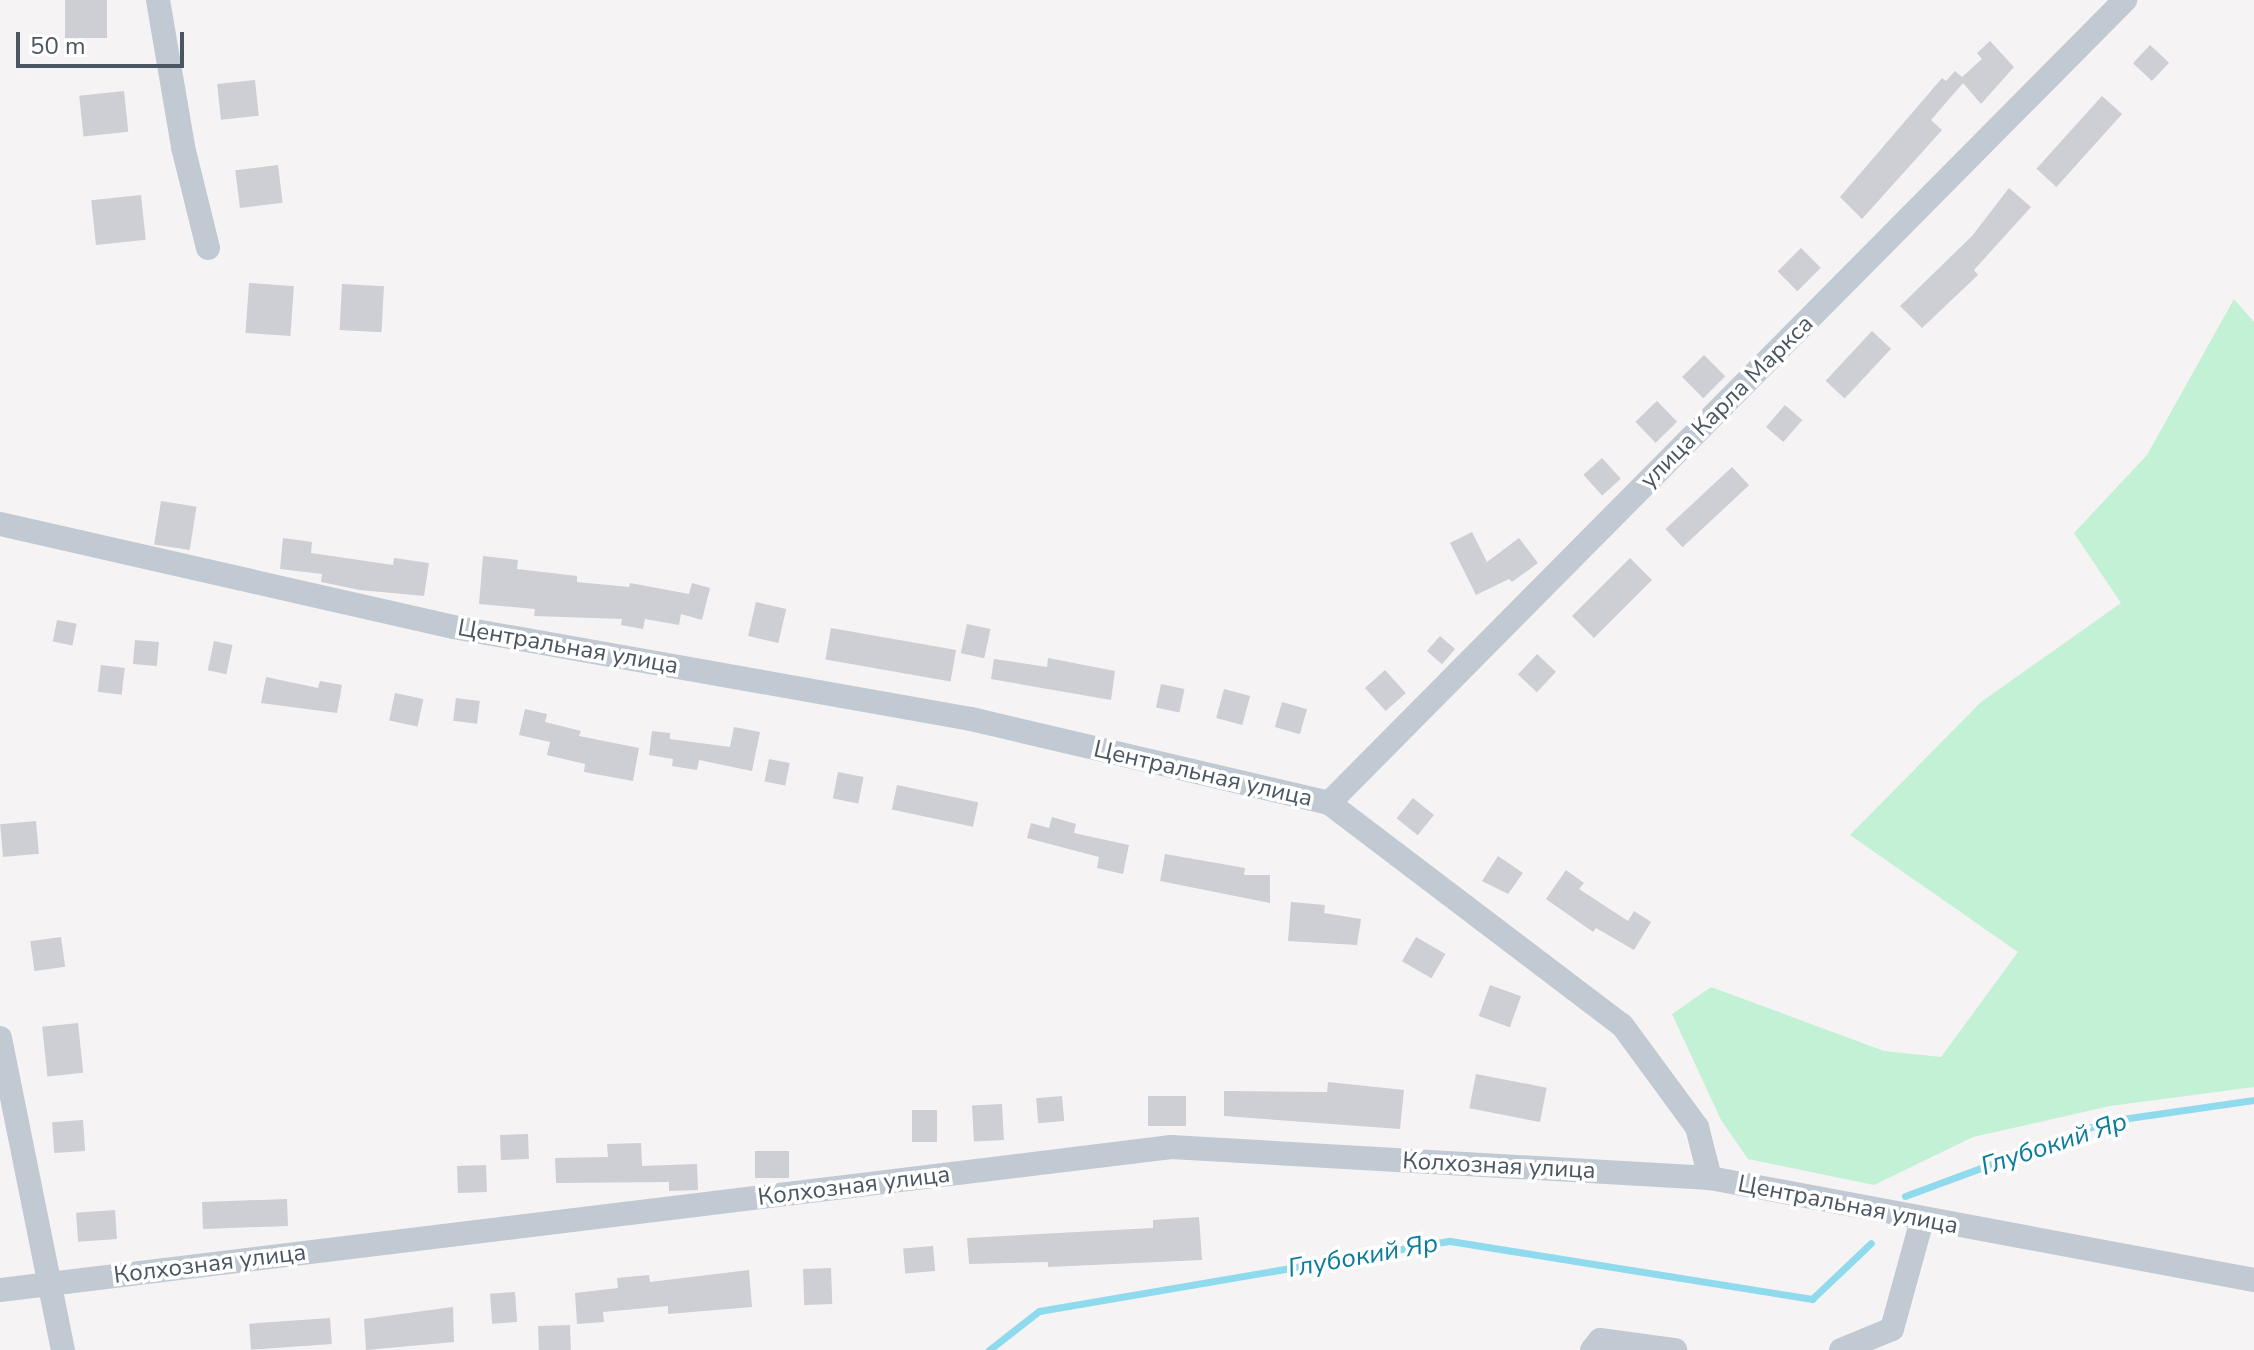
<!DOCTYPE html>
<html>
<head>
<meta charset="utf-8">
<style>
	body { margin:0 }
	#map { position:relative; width:2254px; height:1350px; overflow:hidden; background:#f5f3f3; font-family:"Nunito Sans",sans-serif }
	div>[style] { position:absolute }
	.green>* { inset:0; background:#c3f1d5 }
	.stream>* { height:7px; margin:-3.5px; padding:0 3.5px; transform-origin:3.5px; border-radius:3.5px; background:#90daee }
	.building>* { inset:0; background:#cdcfd5; transform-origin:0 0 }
	.minor>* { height:24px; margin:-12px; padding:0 12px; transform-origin:12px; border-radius:12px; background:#c1cad2 }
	span { translate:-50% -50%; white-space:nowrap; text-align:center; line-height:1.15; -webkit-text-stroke:7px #fff; paint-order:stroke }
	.street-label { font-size:24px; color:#4a5661 }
	.water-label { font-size:26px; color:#0c7c9b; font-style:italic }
	.scale { position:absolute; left:16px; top:32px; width:168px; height:36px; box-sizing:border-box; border:4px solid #4a5661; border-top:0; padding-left:10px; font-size:24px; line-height:28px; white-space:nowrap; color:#4a5661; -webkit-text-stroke:6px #fff; paint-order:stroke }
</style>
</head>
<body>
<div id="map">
	<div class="green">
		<div style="clip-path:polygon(2234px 299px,2254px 322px,2254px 1087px,2110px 1106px,1973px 1137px,1874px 1185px,1748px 1159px,1721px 1120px,1672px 1014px,1711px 987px,1884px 1051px,1941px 1057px,2018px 952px,1850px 835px,1981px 702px,2121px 603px,2074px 533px,2147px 455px)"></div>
	</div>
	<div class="stream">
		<div style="left:1905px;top:1196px;width:216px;rotate:-20.3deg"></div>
		<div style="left:2108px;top:1121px;width:148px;rotate:-8.2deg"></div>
		<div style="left:989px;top:1350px;width:63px;rotate:-38deg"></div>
		<div style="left:1039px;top:1311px;width:417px;rotate:-9.7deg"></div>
		<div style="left:1450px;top:1241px;width:367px;rotate:9.1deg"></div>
		<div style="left:1812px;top:1299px;width:81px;rotate:-43.5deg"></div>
	</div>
	<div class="building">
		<div style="left:65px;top:0;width:42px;height:38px"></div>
		<div style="clip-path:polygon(1990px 41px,2014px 67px,1981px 104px,1963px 83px,1931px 120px,1942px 130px,1862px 219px,1840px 197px,1942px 78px,1946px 81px,1955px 71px,1962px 77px,1982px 59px,1977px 53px)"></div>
		<div style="left:2150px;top:45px;width:26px;height:25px;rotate:43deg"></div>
		<div style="left:255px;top:80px;width:36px;height:38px;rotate:84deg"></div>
		<div style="left:124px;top:91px;width:41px;height:45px;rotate:84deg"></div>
		<div style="left:2102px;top:96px;width:27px;height:98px;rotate:42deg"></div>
		<div style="left:278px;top:165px;width:38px;height:43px;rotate:83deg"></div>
		<div style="clip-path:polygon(2009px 188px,2031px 207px,1974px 270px,1978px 275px,1922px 328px,1900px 306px,1972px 236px)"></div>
		<div style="left:141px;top:195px;width:45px;height:50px;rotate:84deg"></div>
		<div style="left:1801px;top:248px;width:28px;height:33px;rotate:45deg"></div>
		<div style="left:249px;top:283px;width:45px;height:50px;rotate:4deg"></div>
		<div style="left:342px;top:284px;width:42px;height:46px;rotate:3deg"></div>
		<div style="left:1872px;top:331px;width:26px;height:68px;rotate:43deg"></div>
		<div style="left:1704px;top:355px;width:30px;height:31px;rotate:45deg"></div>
		<div style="left:1657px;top:401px;width:29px;height:30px;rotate:46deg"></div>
		<div style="left:1785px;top:405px;width:23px;height:29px;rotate:41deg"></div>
		<div style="left:1602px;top:458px;width:28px;height:25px;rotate:48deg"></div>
		<div style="left:1732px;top:467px;width:25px;height:91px;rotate:47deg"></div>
		<div style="left:161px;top:501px;width:36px;height:44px;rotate:9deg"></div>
		<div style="clip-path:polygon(1472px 532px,1487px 562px,1519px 538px,1538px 563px,1512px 582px,1509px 579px,1476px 595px,1450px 543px)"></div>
		<div style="clip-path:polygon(283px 538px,312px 542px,311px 553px,393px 565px,394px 558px,429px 563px,424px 596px,360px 590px,321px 582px,322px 574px,280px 569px)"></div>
		<div style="clip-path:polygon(483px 556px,518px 560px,517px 569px,577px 576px,577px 582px,629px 587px,630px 583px,689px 594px,692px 583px,710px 588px,702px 620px,681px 614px,679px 625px,645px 619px,643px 629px,621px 625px,622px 619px,534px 616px,535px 609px,479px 604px)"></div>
		<div style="left:1630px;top:558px;width:31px;height:82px;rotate:45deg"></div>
		<div style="left:756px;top:602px;width:31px;height:35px;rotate:13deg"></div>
		<div style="left:57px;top:620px;width:20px;height:22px;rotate:11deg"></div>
		<div style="left:967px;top:624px;width:24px;height:30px;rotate:12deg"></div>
		<div style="left:831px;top:628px;width:127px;height:32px;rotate:10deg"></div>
		<div style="left:1440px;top:636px;width:20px;height:20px;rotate:41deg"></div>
		<div style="left:135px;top:640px;width:24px;height:24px;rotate:5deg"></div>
		<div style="left:214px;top:641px;width:19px;height:30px;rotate:12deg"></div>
		<div style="left:1537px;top:654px;width:26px;height:28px;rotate:43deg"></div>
		<div style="clip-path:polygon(1048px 658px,1115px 671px,1111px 700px,991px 679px,994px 659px,1047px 667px)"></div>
		<div style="left:101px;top:665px;width:24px;height:27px;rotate:7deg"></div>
		<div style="left:1385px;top:670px;width:31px;height:27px;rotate:48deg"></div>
		<div style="clip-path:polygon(266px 677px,318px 688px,320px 681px,342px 685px,337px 713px,261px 703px)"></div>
		<div style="left:1161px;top:684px;width:24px;height:24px;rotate:12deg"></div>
		<div style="left:1224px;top:689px;width:27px;height:30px;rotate:15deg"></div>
		<div style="left:395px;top:693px;width:29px;height:28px;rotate:12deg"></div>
		<div style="left:456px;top:698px;width:24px;height:23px;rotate:7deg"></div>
		<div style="left:1282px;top:702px;width:26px;height:26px;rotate:16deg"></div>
		<div style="clip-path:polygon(525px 709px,547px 714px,545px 722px,581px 731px,579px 736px,639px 748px,633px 781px,584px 772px,585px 764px,547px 755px,550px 742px,519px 735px)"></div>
		<div style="clip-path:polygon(734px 727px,760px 732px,752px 771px,699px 760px,697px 770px,672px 766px,673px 759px,649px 755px,652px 731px,670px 733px,670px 739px,730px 747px)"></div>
		<div style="left:769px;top:759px;width:21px;height:23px;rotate:11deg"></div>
		<div style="left:838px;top:772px;width:26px;height:27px;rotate:11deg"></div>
		<div style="left:897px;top:785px;width:83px;height:25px;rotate:12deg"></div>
		<div style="left:1413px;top:798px;width:27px;height:26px;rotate:39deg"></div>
		<div style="clip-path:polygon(1052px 817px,1076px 824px,1074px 833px,1129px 845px,1123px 874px,1097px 868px,1099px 857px,1027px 838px,1031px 823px,1049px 828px)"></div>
		<div style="left:36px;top:821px;width:33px;height:36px;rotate:85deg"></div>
		<div style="clip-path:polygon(1165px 854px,1245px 868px,1244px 875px,1270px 875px,1270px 903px,1160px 881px)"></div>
		<div style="clip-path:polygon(1498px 856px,1523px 873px,1508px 894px,1482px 881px)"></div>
		<div style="clip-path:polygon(1566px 870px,1584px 883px,1579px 889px,1628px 921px,1634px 911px,1651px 922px,1634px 950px,1596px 928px,1593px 932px,1546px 899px)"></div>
		<div style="clip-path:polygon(1291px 902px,1325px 905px,1324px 913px,1361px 919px,1357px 945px,1288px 941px)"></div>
		<div style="left:61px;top:937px;width:30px;height:31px;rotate:82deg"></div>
		<div style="left:1416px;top:937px;width:34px;height:28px;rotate:30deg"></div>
		<div style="left:1490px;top:985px;width:33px;height:33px;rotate:20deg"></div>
		<div style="left:78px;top:1023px;width:50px;height:36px;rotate:84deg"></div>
		<div style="left:1476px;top:1074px;width:72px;height:35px;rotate:11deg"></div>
		<div style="clip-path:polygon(1328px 1082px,1404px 1090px,1400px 1129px,1224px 1116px,1224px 1091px,1327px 1092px)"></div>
		<div style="left:1062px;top:1096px;width:25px;height:26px;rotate:85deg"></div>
		<div style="left:1148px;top:1096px;width:38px;height:30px"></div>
		<div style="left:1002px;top:1104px;width:36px;height:30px;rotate:87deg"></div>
		<div style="left:937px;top:1110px;width:32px;height:25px;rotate:90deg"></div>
		<div style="left:83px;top:1120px;width:31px;height:31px;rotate:86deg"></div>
		<div style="left:528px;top:1134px;width:25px;height:28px;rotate:88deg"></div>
		<div style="clip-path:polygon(641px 1143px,642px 1166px,697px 1164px,698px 1190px,669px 1191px,669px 1182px,556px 1183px,555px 1158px,608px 1157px,607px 1144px)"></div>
		<div style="left:789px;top:1151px;width:27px;height:34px;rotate:90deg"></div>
		<div style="left:486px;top:1165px;width:27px;height:29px;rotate:88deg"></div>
		<div style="left:287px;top:1199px;width:27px;height:85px;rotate:88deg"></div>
		<div style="left:115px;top:1210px;width:29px;height:39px;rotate:86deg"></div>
		<div style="clip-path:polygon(1199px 1217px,1202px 1260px,1048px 1267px,1048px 1262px,969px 1264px,967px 1238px,1153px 1228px,1153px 1220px)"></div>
		<div style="left:933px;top:1246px;width:25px;height:30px;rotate:85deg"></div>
		<div style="left:831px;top:1268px;width:36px;height:28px;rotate:88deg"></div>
		<div style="clip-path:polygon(749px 1270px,752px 1307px,668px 1314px,668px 1306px,603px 1312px,604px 1322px,577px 1324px,575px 1293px,618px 1288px,617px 1278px,649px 1275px,650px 1282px)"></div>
		<div style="left:515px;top:1292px;width:30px;height:25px;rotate:86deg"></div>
		<div style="clip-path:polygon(453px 1307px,454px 1342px,366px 1350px,364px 1319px)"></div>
		<div style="left:330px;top:1318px;width:26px;height:81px;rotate:86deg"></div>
		<div style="left:570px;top:1325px;width:25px;height:32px;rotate:88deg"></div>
	</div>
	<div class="minor">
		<div style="left:158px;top:0;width:149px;rotate:80.3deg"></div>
		<div style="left:183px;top:147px;width:104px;rotate:76.1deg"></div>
		<div style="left:0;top:524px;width:465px;rotate:12.8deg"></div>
		<div style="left:453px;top:627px;width:526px;rotate:10.07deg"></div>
		<div style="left:971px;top:719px;width:368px;rotate:13.2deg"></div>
		<div style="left:1329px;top:803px;width:368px;rotate:37.2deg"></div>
		<div style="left:1622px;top:1025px;width:127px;rotate:53.7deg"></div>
		<div style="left:1697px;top:1127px;width:53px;rotate:75.7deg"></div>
		<div style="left:1329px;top:803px;width:1131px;rotate:-45.25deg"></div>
		<div style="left:0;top:1038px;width:318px;rotate:78.6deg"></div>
		<div style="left:0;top:1290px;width:1180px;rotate:-6.96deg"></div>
		<div style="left:1171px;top:1147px;width:540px;rotate:3.29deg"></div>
		<div style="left:1710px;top:1178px;width:553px;rotate:10.62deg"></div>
		<div style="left:1592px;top:1350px;width:13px;rotate:-51deg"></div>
		<div style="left:1600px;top:1340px;width:76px;rotate:7.6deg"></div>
		<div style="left:1841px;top:1350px;width:55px;rotate:-22.4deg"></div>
		<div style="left:1892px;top:1329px;width:113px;rotate:-74.6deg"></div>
	</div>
	<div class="street-label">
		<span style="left:1727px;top:402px;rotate:-45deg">улица Карла Маркса</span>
		<span style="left:568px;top:647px;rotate:10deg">Центральная улица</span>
		<span style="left:1203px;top:774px;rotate:13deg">Центральная улица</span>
		<span style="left:1499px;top:1166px;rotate:3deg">Колхозная улица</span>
		<span style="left:854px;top:1186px;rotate:-7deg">Колхозная улица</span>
		<span style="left:1848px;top:1205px;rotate:11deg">Центральная улица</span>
		<span style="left:210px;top:1264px;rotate:-7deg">Колхозная улица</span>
	</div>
	<div class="water-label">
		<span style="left:2054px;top:1144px;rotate:-18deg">Глубокий Яр</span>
		<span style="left:1363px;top:1256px;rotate:-10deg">Глубокий Яр</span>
	</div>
	<div class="scale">50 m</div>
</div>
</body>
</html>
